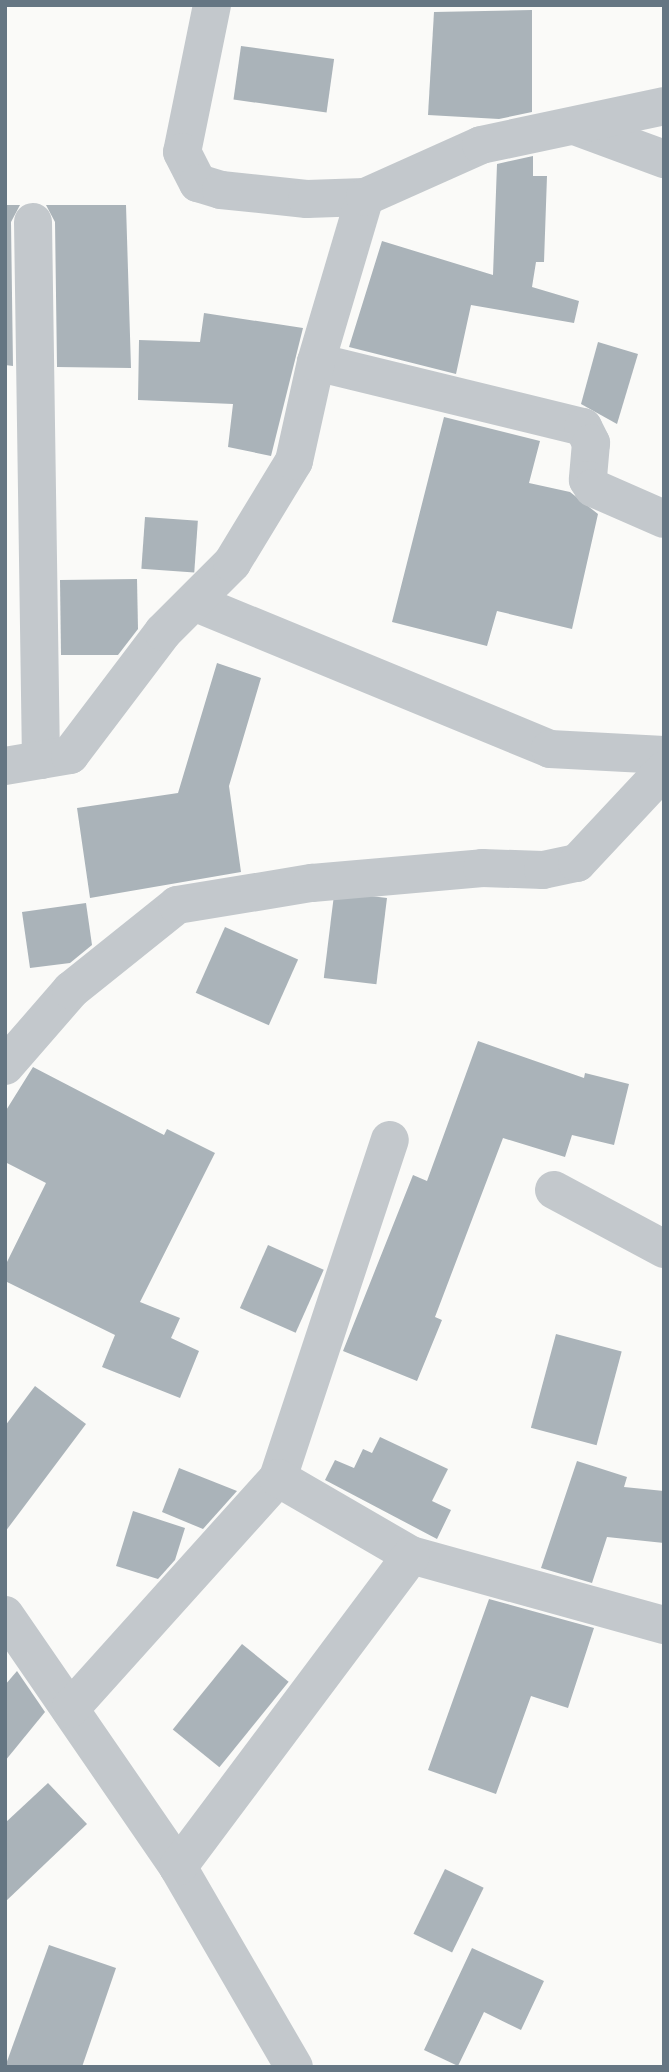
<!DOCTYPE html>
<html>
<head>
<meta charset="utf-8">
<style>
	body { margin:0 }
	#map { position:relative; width:669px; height:2072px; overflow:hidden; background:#fafaf8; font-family:"PT Sans",sans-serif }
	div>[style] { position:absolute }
	.building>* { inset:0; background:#aab3b9; transform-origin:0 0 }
	.minor>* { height:38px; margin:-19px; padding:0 19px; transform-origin:19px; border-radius:19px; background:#c3c8cc }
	span { translate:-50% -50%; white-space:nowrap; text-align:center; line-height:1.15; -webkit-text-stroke:7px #fff; paint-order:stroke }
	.frame { position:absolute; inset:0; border:7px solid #657683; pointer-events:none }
</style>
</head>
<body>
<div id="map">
	<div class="building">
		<div style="clip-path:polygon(532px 10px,532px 112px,499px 119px,428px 115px,434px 12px)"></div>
		<div style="left:241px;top:46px;width:94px;height:54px;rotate:8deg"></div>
		<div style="clip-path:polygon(533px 156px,533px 176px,547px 176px,544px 262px,536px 262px,532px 287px,579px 301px,574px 323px,471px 305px,456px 374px,349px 347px,382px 241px,493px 275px,497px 164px)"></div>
		<div style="clip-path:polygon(5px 205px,20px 205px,11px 222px,13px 366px,5px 365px)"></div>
		<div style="clip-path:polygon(46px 205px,126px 205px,131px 368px,57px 367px,55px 222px)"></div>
		<div style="clip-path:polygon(204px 313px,303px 328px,271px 456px,228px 447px,233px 404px,138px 400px,139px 340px,200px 342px)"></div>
		<div style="clip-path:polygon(598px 342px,638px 354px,617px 424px,581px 404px)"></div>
		<div style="clip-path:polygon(444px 417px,540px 441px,529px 483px,570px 492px,598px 514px,572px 629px,497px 611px,487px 646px,392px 622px)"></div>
		<div style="left:145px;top:517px;width:53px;height:52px;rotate:4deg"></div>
		<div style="clip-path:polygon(137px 579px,138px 629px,118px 655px,61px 655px,60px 580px)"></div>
		<div style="clip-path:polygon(217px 663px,261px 678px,229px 786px,241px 872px,90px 898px,77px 808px,178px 793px)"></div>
		<div style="left:387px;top:898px;width:87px;height:53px;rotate:97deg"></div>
		<div style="clip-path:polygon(86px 903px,92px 945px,70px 963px,30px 968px,22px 912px)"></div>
		<div style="left:225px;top:927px;width:80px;height:72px;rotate:24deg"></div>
		<div style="clip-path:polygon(478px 1041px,584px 1078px,585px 1073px,629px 1084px,614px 1145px,572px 1135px,565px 1157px,503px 1138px,435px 1317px,442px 1320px,417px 1381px,343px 1351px,413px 1175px,427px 1181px)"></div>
		<div style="clip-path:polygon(33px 1067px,164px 1135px,167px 1129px,215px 1153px,140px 1302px,180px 1318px,171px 1338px,199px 1351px,180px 1398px,102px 1367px,115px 1335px,5px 1281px,5px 1266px,46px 1183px,5px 1162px,5px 1112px)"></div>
		<div style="left:268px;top:1245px;width:61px;height:69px;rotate:24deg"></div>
		<div style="left:556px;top:1334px;width:68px;height:97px;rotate:15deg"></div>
		<div style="clip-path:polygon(35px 1386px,86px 1424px,5px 1532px,5px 1426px)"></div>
		<div style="clip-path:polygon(380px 1437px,448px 1469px,432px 1501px,451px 1510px,437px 1539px,325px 1480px,335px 1460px,354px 1468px,363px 1449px,372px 1453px)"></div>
		<div style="clip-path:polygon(577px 1461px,627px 1477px,624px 1487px,664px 1491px,664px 1543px,607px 1537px,592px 1583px,541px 1568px)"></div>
		<div style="clip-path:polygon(179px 1468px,237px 1491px,203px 1529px,162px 1512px)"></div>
		<div style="clip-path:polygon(133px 1511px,185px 1528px,175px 1560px,158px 1579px,116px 1566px)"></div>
		<div style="clip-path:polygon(489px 1599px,594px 1628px,568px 1708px,531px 1696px,496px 1794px,428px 1770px)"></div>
		<div style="left:242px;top:1644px;width:60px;height:110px;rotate:39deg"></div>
		<div style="clip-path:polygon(17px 1671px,45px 1712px,5px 1761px,5px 1685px)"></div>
		<div style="clip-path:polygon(48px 1783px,87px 1824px,5px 1902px,5px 1823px)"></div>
		<div style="left:445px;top:1869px;width:43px;height:72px;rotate:26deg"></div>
		<div style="clip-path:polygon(49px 1945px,116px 1968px,82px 2067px,5px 2067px)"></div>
		<div style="clip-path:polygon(472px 1948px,544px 1981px,521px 2030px,484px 2012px,458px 2066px,424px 2050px)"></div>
	</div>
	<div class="minor">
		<div style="left:212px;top:5px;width:150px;rotate:101.5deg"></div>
		<div style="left:182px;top:152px;width:35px;rotate:63deg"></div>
		<div style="left:198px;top:183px;width:24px;rotate:17deg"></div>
		<div style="left:221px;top:190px;width:86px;rotate:6deg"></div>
		<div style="left:307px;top:199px;width:58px;rotate:-2deg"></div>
		<div style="left:577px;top:127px;width:93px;rotate:20.2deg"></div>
		<div style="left:33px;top:222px;width:538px;rotate:89.15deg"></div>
		<div style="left:316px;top:362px;width:275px;rotate:13.7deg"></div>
		<div style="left:583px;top:427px;width:18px;rotate:63deg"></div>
		<div style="left:591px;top:443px;width:37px;rotate:95deg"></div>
		<div style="left:588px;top:480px;width:9px;rotate:58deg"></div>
		<div style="left:593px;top:488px;width:77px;rotate:23.6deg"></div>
		<div style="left:196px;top:603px;width:383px;rotate:22.4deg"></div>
		<div style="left:550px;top:749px;width:114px;rotate:3deg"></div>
		<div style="left:5px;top:766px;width:66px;rotate:-9.6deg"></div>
		<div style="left:70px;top:755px;width:154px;rotate:-52.9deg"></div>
		<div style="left:163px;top:632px;width:98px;rotate:-45deg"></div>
		<div style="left:232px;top:563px;width:119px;rotate:-58.7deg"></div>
		<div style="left:294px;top:461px;width:101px;rotate:-77.5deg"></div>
		<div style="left:316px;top:362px;width:172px;rotate:-73.5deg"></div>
		<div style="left:365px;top:197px;width:127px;rotate:-24.1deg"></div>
		<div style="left:481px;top:145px;width:187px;rotate:-12deg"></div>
		<div style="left:5px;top:1066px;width:101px;rotate:-49deg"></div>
		<div style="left:71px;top:990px;width:136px;rotate:-38.7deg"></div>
		<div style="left:177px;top:905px;width:137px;rotate:-9.3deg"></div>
		<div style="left:312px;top:883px;width:171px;rotate:-5deg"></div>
		<div style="left:482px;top:868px;width:61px;rotate:1.9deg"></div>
		<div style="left:543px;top:870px;width:35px;rotate:-12deg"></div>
		<div style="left:577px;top:863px;width:127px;rotate:-46.9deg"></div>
		<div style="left:554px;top:1190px;width:125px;rotate:28.2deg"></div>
		<div style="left:278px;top:1478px;width:356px;rotate:-71.7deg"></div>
		<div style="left:5px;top:1615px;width:306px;rotate:55.5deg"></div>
		<div style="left:178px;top:1867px;width:231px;rotate:59.9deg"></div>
		<div style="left:70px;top:1709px;width:311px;rotate:-48deg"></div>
		<div style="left:278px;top:1478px;width:154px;rotate:30.1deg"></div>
		<div style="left:411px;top:1555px;width:263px;rotate:15.5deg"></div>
		<div style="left:178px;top:1867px;width:389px;rotate:-53.2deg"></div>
	</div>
	<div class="frame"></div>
</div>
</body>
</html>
